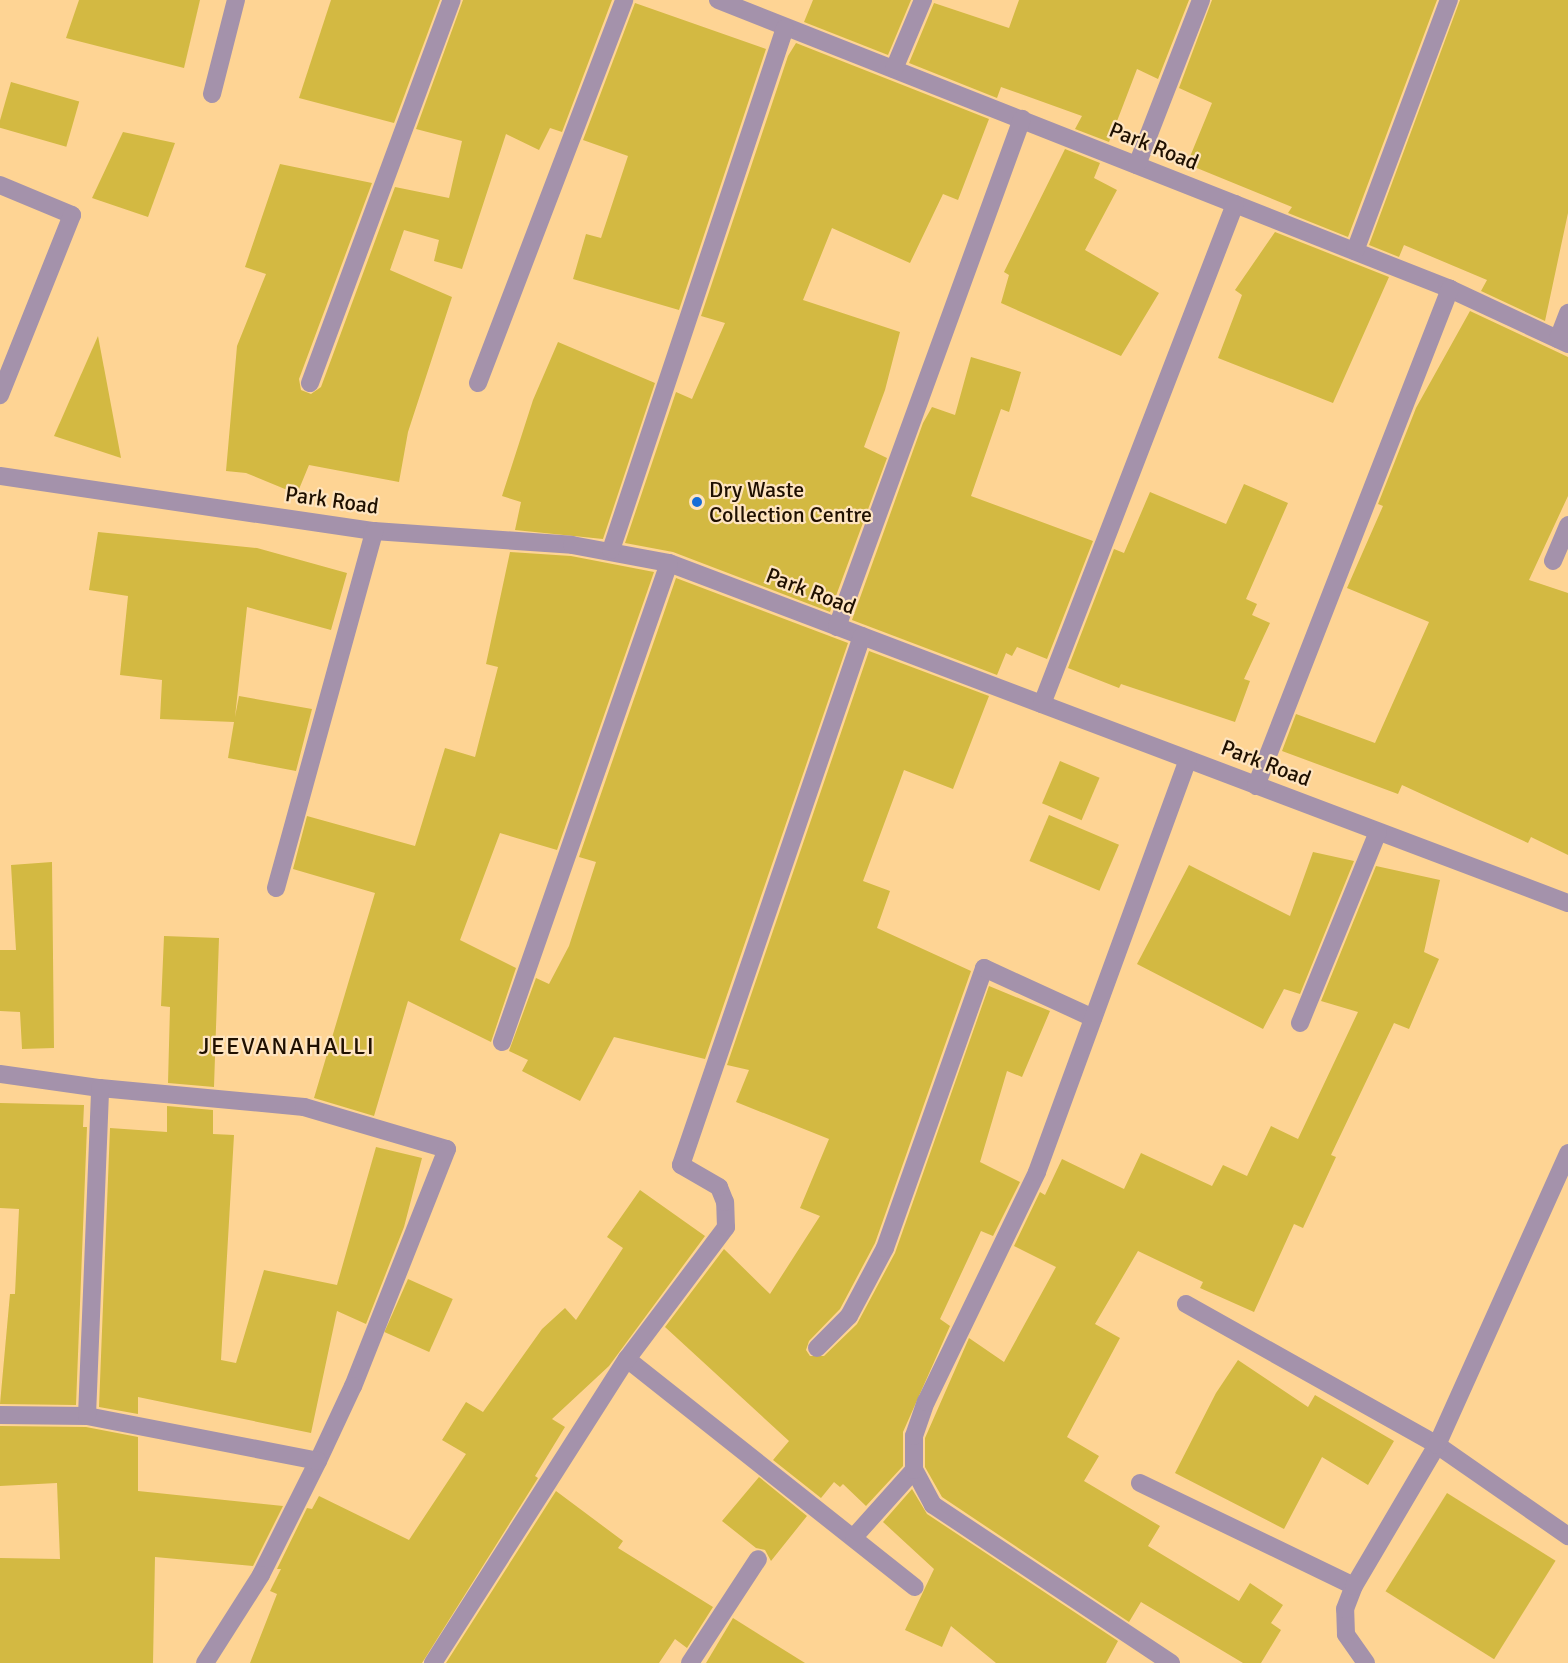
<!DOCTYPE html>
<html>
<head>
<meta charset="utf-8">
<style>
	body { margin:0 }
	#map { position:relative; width:1568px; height:1663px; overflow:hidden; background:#fed494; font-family:Signika,sans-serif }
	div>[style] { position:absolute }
	.building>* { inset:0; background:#d3b942; transform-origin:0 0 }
	.lane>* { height:18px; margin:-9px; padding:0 9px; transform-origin:9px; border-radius:9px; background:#a492ab }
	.street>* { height:18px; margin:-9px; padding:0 9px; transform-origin:9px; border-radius:9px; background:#a492ab }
	.dots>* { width:16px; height:16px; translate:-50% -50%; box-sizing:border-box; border:3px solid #fee4bf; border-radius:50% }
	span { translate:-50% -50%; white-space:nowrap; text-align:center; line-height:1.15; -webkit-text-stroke:4.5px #fee4bf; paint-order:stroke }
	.street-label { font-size:22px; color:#1f1000 }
	.poi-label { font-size:22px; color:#1f1000 }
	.left { translate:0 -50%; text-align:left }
	.neighbourhood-label { font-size:24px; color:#1f1000; letter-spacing:1.5px }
</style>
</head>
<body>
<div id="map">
	<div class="building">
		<div style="clip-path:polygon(79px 0,200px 0,184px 68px,66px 38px)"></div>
		<div style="clip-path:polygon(331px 0,440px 0,394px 123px,299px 98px)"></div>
		<div style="clip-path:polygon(463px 0,612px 0,562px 132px,550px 128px,539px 150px,506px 134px,462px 269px,434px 261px,439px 240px,404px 230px,390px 270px,452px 297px,408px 432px,399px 482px,309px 465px,297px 494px,246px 473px,226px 471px,237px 346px,266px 274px,245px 267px,280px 164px,372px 183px,299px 379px,301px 390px,311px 394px,321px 387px,395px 187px,449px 198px,462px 141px,416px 129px)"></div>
		<div style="clip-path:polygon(813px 0,911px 0,888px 55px,804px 22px)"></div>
		<div style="clip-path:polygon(1019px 0,1189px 0,1158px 79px,1137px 69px,1109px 142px,1075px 129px,1082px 116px,1001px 87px,997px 98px,909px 63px,934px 3px,1009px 28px)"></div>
		<div style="clip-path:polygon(1212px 0,1437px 0,1348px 237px,1288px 213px,1292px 207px,1187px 164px,1212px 103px,1179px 88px)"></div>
		<div style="clip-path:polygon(1460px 0,1568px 0,1568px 213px,1545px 321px,1481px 291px,1487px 280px,1404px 245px,1399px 257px,1369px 245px)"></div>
		<div style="clip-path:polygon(635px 3px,766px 49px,679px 310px,573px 279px,586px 234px,601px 238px,628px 156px,583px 140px)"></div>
		<div style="clip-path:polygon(796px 43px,989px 119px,958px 200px,943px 194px,910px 263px,832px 228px,803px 300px,900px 332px,885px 390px,864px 447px,887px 458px,830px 612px,673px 552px,625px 543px,676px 392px,692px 399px,725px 323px,701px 316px,788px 56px)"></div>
		<div style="left:11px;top:82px;width:71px;height:47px;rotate:16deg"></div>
		<div style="clip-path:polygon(123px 132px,175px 143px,148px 217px,92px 198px)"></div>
		<div style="clip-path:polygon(1065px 149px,1100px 163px,1094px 178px,1117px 190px,1085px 250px,1159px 293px,1121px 356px,1001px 303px,1009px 275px,1004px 272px)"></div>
		<div style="clip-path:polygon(1275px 232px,1389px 277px,1333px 403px,1218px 358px,1242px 295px,1235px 290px)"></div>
		<div style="clip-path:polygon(1470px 311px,1568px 357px,1568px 496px,1529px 580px,1568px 593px,1568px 855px,1531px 837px,1528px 843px,1402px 785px,1398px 794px,1282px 751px,1296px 714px,1375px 743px,1429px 622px,1347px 588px,1383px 506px,1378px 504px,1416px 408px)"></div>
		<div style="clip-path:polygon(98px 336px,121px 458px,54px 436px)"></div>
		<div style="clip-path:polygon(558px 342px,655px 383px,603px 539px,515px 530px,521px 502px,502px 496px,533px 400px)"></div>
		<div style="clip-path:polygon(971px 357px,1021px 372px,1009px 412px,1001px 409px,971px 496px,1093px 541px,1047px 659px,1017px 647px,1012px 656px,1006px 653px,997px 675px,852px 620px,923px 423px,932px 407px,955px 415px)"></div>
		<div style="clip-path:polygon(1244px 484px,1288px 503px,1246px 599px,1257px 604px,1252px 615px,1270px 623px,1244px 679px,1250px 681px,1235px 722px,1121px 684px,1119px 688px,1068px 668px,1114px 549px,1124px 553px,1150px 492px,1226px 524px)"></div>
		<div style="clip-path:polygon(98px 532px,257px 548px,347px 573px,331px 630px,247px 607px,235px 717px,239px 696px,312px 709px,296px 771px,228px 758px,234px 722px,160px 719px,162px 680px,120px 675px,128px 596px,89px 590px)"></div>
		<div style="clip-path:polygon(510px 552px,571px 556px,654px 572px,557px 850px,500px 833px,460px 940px,516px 968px,491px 1042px,408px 1001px,374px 1116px,314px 1098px,375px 893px,293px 869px,307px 816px,415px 846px,445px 748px,475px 757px,498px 667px,486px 664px)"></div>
		<div style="clip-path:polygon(676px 578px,848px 643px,705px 1059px,614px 1037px,580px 1101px,522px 1071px,528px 1060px,509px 1051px,536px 978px,549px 984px,569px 946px,596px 862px,579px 857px)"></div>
		<div style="clip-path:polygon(869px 651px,989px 696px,953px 789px,904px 770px,863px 881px,890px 891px,877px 928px,971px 971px,875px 1243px,840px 1309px,809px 1341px,806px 1350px,810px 1356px,824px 1356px,857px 1324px,895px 1253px,989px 986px,1050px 1011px,1022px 1077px,1007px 1071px,980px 1162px,1020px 1182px,993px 1236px,981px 1231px,940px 1319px,950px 1326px,903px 1432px,903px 1466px,866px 1506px,843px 1484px,840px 1487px,834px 1482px,821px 1498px,773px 1460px,789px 1441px,665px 1327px,724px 1249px,770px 1294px,820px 1216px,800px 1208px,829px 1139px,736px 1102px,749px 1070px,727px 1065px)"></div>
		<div style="left:1060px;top:761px;width:43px;height:46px;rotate:23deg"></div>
		<div style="left:1049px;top:815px;width:76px;height:50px;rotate:23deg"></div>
		<div style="clip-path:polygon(1313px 852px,1354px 861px,1300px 994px,1284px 989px,1263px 1029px,1137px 964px,1189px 865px,1290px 916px)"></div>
		<div style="clip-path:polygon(52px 862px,54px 1048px,22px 1049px,20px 1012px,0 1011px,0 950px,16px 950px,11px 865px)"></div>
		<div style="clip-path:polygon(1376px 866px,1440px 880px,1424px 952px,1439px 959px,1409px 1029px,1394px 1023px,1331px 1155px,1336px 1157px,1303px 1228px,1294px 1224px,1254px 1312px,1200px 1288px,1203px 1282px,1138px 1251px,1095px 1324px,1120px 1338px,1067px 1437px,1099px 1456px,1084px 1481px,1160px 1526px,1148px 1546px,1239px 1601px,1250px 1583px,1283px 1605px,1271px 1623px,1281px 1630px,1261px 1663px,1243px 1663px,1141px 1602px,1129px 1622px,942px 1497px,925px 1467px,925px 1438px,969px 1338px,1004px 1362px,1056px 1267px,1014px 1246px,1040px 1192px,1045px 1195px,1062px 1159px,1124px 1189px,1141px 1153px,1212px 1186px,1223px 1165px,1247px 1176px,1271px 1126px,1298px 1139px,1358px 1012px,1321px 1001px)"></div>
		<div style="clip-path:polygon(164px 936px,219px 938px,214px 1087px,168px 1083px,170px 1007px,161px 1006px)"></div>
		<div style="clip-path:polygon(0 1103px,84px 1105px,83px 1127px,87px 1127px,76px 1405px,0 1404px,10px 1294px,15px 1294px,19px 1209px,0 1208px)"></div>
		<div style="clip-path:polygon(167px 1106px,213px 1110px,213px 1134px,234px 1135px,221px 1360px,236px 1363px,264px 1270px,337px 1285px,376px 1147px,422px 1158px,404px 1227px,366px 1324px,337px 1311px,311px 1433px,138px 1397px,138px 1414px,99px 1407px,110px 1128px,167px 1132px)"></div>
		<div style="clip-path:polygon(640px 1190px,705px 1236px,609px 1366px,552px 1419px,565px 1427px,535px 1476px,538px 1478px,422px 1663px,250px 1663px,277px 1594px,270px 1591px,281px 1569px,277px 1569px,307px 1508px,312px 1509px,319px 1496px,409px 1540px,466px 1454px,442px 1440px,466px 1402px,483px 1412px,542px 1329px,565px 1308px,576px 1320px,623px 1248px,607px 1237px)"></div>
		<div style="left:408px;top:1279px;width:49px;height:58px;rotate:24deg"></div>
		<div style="clip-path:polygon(1238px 1360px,1308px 1407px,1315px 1395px,1394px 1441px,1368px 1485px,1322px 1457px,1284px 1529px,1175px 1473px,1216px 1393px)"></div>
		<div style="clip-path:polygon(0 1426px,86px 1427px,138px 1437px,138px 1491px,283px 1506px,253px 1566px,155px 1557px,153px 1663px,0 1663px,0 1558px,60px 1559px,57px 1483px,0 1486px)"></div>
		<div style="clip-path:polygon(759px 1477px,807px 1516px,771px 1561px,765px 1550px,756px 1548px,722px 1521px)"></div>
		<div style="clip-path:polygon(912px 1489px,927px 1514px,1118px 1641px,1106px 1663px,996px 1663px,951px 1626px,942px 1647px,905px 1630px,934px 1569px,883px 1522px)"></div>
		<div style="clip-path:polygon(556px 1491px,623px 1541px,618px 1548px,713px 1607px,687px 1648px,675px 1639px,659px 1663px,446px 1663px)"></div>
		<div style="left:1447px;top:1493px;width:128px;height:116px;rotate:32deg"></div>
		<div style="clip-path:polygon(733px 1618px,805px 1663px,706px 1663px)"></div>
	</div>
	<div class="lane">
		<div style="left:310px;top:383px;width:408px;rotate:-69.7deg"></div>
	</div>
	<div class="street">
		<div style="left:718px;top:0;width:787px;rotate:21.54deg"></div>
		<div style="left:1450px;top:289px;width:130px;rotate:25deg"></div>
		<div style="left:894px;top:69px;width:75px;rotate:-67.2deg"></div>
		<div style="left:212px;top:94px;width:97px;rotate:-75.7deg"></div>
		<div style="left:1137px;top:165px;width:177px;rotate:-68.8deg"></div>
		<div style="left:0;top:185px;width:78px;rotate:22.6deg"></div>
		<div style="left:72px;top:215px;width:194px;rotate:111.8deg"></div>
		<div style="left:1355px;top:251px;width:268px;rotate:-69.5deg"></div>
		<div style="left:1558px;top:339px;width:28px;rotate:-69deg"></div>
		<div style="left:478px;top:383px;width:410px;rotate:-69.1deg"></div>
		<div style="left:0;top:476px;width:378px;rotate:8.4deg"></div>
		<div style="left:374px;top:531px;width:198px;rotate:4deg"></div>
		<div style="left:572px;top:545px;width:99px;rotate:10.5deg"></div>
		<div style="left:669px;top:563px;width:961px;rotate:20.72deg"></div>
		<div style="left:611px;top:550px;width:550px;rotate:-71.57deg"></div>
		<div style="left:1553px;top:561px;width:39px;rotate:-67deg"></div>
		<div style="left:837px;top:627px;width:541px;rotate:-69.99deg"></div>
		<div style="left:1042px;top:704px;width:536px;rotate:-68.89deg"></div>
		<div style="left:1256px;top:786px;width:534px;rotate:-68.68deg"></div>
		<div style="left:276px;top:888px;width:370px;rotate:-74.6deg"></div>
		<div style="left:1300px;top:1023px;width:206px;rotate:-67.8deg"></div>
		<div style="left:502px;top:1042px;width:507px;rotate:-70.78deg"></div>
		<div style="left:0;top:1074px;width:101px;rotate:8deg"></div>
		<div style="left:100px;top:1088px;width:205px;rotate:5.3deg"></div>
		<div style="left:304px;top:1107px;width:149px;rotate:16.4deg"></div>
		<div style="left:447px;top:1149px;width:255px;rotate:111.6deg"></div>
		<div style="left:353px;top:1386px;width:83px;rotate:115deg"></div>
		<div style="left:318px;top:1461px;width:127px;rotate:116.6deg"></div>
		<div style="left:261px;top:1575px;width:104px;rotate:122.5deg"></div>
		<div style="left:1186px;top:1304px;width:288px;rotate:29.3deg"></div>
		<div style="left:1437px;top:1445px;width:160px;rotate:34.8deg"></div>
		<div style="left:817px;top:1348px;width:45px;rotate:-45deg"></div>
		<div style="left:849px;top:1316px;width:77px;rotate:-62.1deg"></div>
		<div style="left:885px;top:1248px;width:297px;rotate:-70.5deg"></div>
		<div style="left:984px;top:968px;width:120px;rotate:24.6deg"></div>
		<div style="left:627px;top:1359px;width:367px;rotate:38.4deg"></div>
		<div style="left:0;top:1415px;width:87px;rotate:0.7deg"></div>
		<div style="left:87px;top:1416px;width:235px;rotate:11deg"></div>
		<div style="left:87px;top:1416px;width:328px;rotate:-87.7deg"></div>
		<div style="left:1140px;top:1483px;width:237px;rotate:25.7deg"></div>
		<div style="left:854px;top:1537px;width:90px;rotate:-48.2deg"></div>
		<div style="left:433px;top:1663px;width:361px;rotate:-57.5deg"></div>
		<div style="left:627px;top:1359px;width:165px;rotate:-53.1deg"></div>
		<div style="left:726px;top:1227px;width:25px;rotate:-92deg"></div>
		<div style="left:725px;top:1202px;width:16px;rotate:-112deg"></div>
		<div style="left:719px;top:1187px;width:44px;rotate:-149.9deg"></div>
		<div style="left:681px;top:1165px;width:559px;rotate:-71.11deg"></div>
		<div style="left:690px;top:1663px;width:124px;rotate:-56.8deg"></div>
		<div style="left:1171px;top:1663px;width:286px;rotate:-146.4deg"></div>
		<div style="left:933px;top:1505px;width:40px;rotate:-118deg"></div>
		<div style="left:914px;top:1470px;width:34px;rotate:-90deg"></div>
		<div style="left:914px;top:1436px;width:36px;rotate:-71deg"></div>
		<div style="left:926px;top:1402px;width:255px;rotate:-64.2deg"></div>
		<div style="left:1037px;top:1172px;width:439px;rotate:-69.9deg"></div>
		<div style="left:1366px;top:1663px;width:35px;rotate:-125deg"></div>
		<div style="left:1346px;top:1634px;width:25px;rotate:-92deg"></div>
		<div style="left:1345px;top:1609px;width:25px;rotate:-69deg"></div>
		<div style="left:1354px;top:1586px;width:164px;rotate:-59.5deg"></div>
		<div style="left:1437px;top:1445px;width:320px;rotate:-65.8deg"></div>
	</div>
	<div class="dots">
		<div style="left:697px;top:502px;background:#166dd7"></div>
	</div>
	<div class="street-label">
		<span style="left:1154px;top:146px;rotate:22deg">Park Road</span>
		<span style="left:332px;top:500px;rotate:8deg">Park Road</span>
		<span style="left:811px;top:591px;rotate:21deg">Park Road</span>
		<span style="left:1266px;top:763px;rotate:21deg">Park Road</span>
	</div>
	<div class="poi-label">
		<span class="left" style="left:709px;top:502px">Dry Waste<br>Collection Centre</span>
	</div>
	<div class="neighbourhood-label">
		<span style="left:287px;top:1047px">JEEVANAHALLI</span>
	</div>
</div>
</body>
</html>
